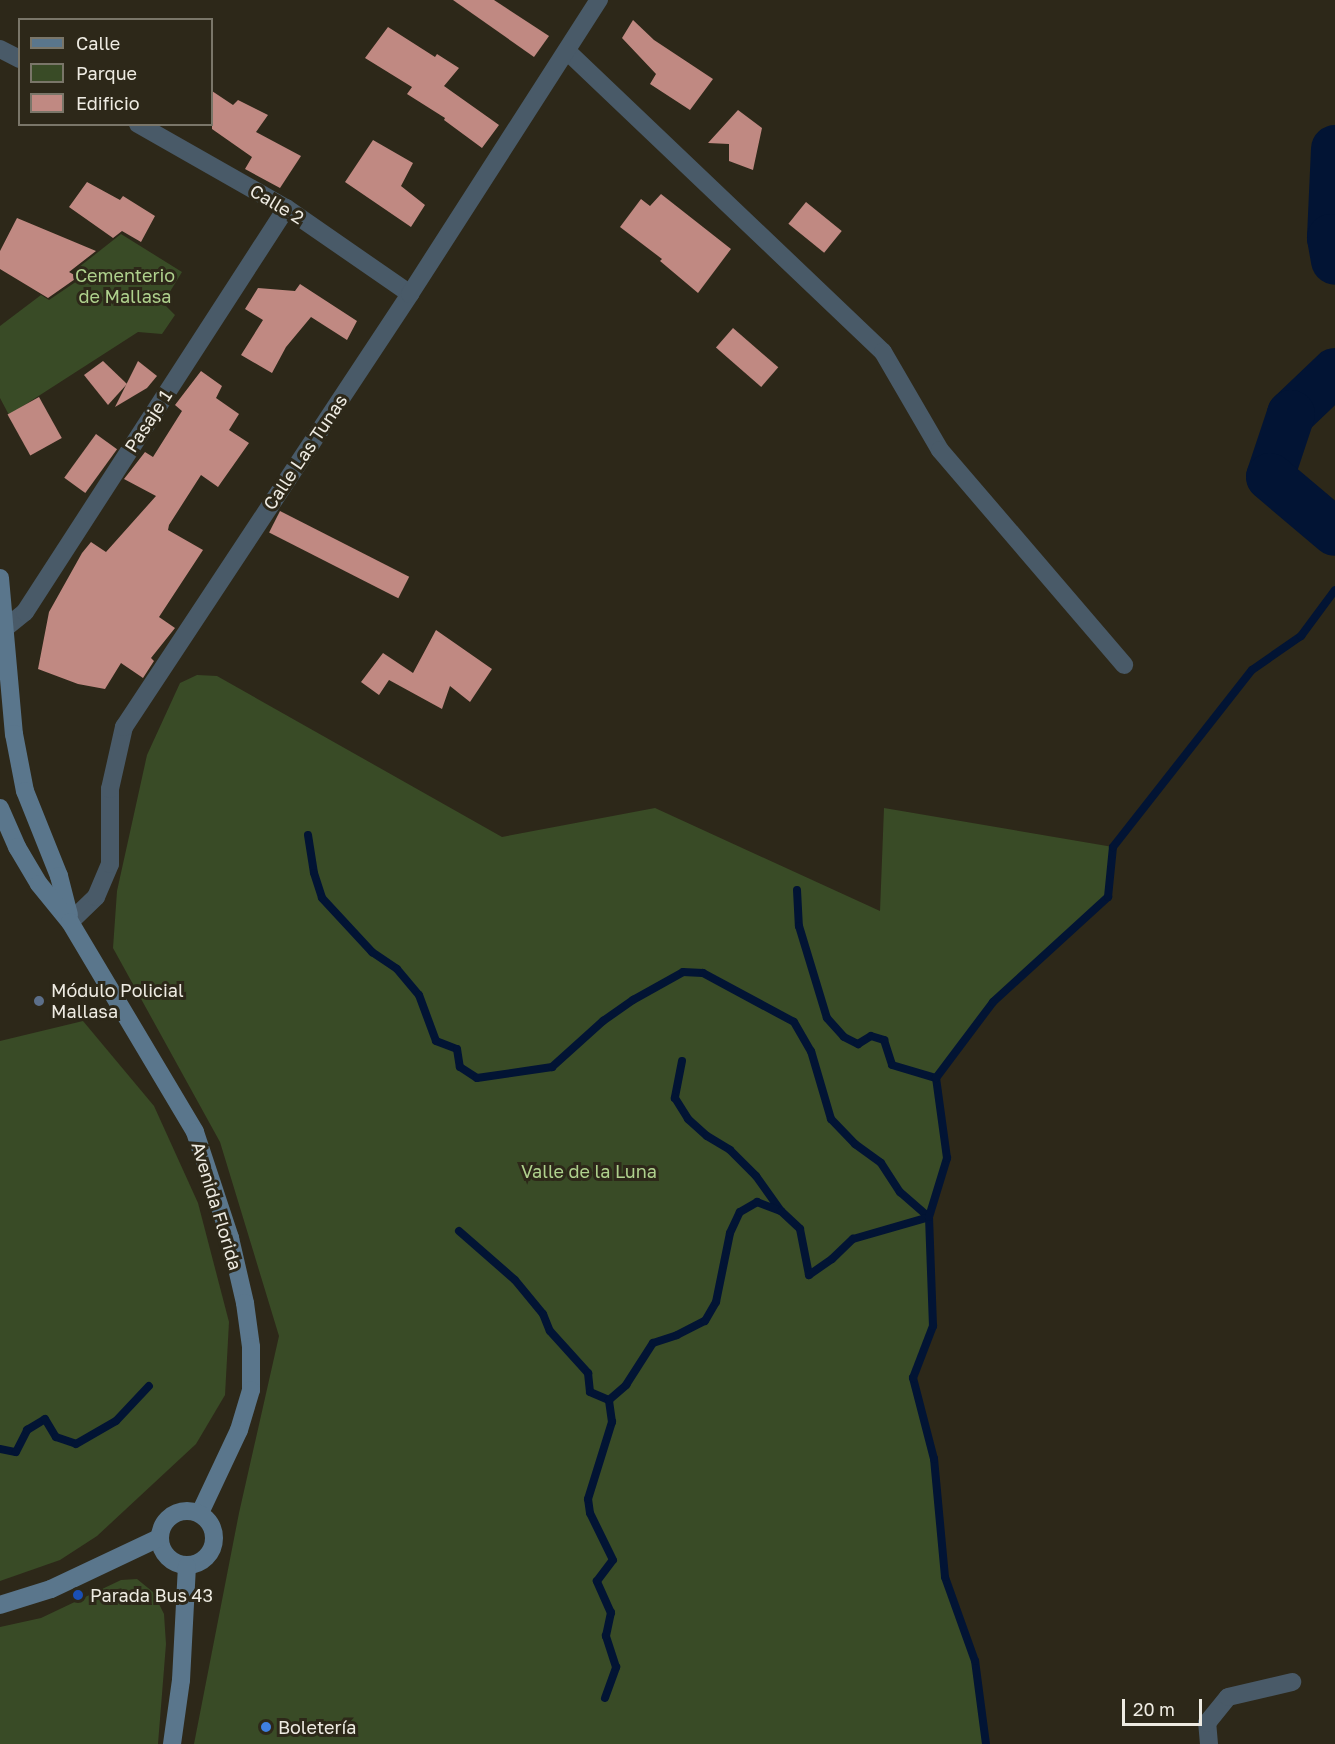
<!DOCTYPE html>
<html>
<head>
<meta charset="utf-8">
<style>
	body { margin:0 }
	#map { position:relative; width:1335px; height:1744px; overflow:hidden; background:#2d2819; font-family:"Golos Text",sans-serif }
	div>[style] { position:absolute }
	.green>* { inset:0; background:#394b26 }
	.stream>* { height:8px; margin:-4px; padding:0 4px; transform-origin:4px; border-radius:4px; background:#021434 }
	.river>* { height:48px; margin:-24px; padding:0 24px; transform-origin:24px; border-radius:24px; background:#021434 }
	.building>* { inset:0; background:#c08982; transform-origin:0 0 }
	.street>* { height:18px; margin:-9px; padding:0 9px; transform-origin:9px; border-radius:9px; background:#495a68 }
	.secondary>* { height:18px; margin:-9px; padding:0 9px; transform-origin:9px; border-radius:9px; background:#5a768c }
	.secondary>.ring { margin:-9px; padding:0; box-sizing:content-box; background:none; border:18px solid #5a768c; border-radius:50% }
	.dots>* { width:16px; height:16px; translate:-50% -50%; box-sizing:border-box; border:3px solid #2d2819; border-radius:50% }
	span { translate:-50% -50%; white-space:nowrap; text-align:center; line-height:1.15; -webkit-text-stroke:6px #2d2819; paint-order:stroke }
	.street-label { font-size:18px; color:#eeebe2 }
	.park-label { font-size:18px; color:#afd18d }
	.poi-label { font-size:18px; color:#eeebe2 }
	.left { translate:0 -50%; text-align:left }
	.legend { position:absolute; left:18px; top:18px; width:195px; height:108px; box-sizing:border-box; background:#2d2819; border:2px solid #7a7669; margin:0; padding:8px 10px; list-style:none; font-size:18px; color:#eeebe2 }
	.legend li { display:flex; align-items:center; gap:12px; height:30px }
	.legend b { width:30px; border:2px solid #7a7669 }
	.scale { position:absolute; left:1122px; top:1699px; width:80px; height:27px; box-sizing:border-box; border:3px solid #eeebe2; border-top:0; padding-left:8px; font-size:18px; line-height:21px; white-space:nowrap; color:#eeebe2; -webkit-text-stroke:4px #2d2819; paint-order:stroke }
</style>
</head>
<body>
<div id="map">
	<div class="green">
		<div style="clip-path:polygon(121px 234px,182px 272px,163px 303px,175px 315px,162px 334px,138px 332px,9px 415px,0 398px,0 326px,41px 295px,49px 300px,83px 277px,74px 271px)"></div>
		<div style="clip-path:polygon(197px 675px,217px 676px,502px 837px,655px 808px,880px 911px,884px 808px,1113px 847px,1108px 897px,993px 1002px,936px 1078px,947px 1158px,929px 1217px,933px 1326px,913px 1378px,934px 1459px,945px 1577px,975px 1661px,986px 1744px,194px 1744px,239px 1513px,279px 1336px,220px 1142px,113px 948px,117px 891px,147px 755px,180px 683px)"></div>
		<div style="clip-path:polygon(83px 1021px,154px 1106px,198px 1203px,229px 1322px,225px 1395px,196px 1444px,97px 1536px,60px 1560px,0 1581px,0 1041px)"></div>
		<div style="clip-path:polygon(137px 1579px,153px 1592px,164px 1614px,166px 1644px,158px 1744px,0 1744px,0 1627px,41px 1618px,121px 1580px)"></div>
	</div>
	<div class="stream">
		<div style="left:308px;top:835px;width:38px;rotate:81deg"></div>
		<div style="left:314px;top:873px;width:26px;rotate:72deg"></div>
		<div style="left:322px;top:898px;width:74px;rotate:47.2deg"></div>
		<div style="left:372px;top:952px;width:30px;rotate:34deg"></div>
		<div style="left:397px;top:969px;width:34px;rotate:50deg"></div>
		<div style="left:419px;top:995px;width:49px;rotate:69.7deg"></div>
		<div style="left:436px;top:1041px;width:22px;rotate:21deg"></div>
		<div style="left:457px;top:1049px;width:18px;rotate:81deg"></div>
		<div style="left:460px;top:1067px;width:20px;rotate:33deg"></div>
		<div style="left:477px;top:1078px;width:76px;rotate:-8.3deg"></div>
		<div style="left:552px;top:1067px;width:69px;rotate:-42deg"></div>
		<div style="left:603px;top:1021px;width:37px;rotate:-35deg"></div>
		<div style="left:633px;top:1000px;width:57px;rotate:-29.2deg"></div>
		<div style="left:683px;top:972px;width:20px;rotate:3deg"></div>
		<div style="left:703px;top:973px;width:103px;rotate:28.3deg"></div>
		<div style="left:794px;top:1022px;width:34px;rotate:60deg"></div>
		<div style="left:811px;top:1051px;width:71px;rotate:73.6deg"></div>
		<div style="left:831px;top:1119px;width:35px;rotate:46deg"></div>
		<div style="left:855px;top:1144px;width:32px;rotate:36deg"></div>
		<div style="left:881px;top:1163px;width:35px;rotate:57deg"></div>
		<div style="left:900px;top:1192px;width:38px;rotate:41deg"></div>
		<div style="left:797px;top:890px;width:36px;rotate:87deg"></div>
		<div style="left:799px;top:926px;width:96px;rotate:73.1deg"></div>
		<div style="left:827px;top:1018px;width:25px;rotate:48deg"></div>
		<div style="left:844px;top:1037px;width:16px;rotate:27deg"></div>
		<div style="left:858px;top:1044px;width:15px;rotate:-32deg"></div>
		<div style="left:871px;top:1036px;width:14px;rotate:17deg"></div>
		<div style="left:884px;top:1040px;width:26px;rotate:72deg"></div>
		<div style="left:892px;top:1065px;width:46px;rotate:16.5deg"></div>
		<div style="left:682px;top:1061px;width:38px;rotate:101deg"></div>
		<div style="left:675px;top:1098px;width:25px;rotate:58deg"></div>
		<div style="left:688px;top:1119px;width:25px;rotate:42deg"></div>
		<div style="left:707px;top:1136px;width:27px;rotate:31deg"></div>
		<div style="left:730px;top:1150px;width:37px;rotate:45deg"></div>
		<div style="left:756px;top:1176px;width:43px;rotate:54.5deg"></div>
		<div style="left:459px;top:1231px;width:74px;rotate:41.2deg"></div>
		<div style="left:515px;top:1280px;width:44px;rotate:50.5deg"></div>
		<div style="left:543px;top:1314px;width:18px;rotate:68deg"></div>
		<div style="left:550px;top:1331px;width:57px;rotate:47.9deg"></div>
		<div style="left:588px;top:1373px;width:19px;rotate:84deg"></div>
		<div style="left:590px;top:1392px;width:21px;rotate:23deg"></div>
		<div style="left:0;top:1449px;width:16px;rotate:11deg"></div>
		<div style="left:16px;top:1452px;width:25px;rotate:-63deg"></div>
		<div style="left:27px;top:1430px;width:21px;rotate:-31deg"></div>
		<div style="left:45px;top:1419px;width:21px;rotate:59deg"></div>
		<div style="left:56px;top:1437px;width:21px;rotate:19deg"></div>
		<div style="left:76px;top:1444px;width:46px;rotate:-29.9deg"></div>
		<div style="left:116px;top:1421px;width:48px;rotate:-46.7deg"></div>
		<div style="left:605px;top:1698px;width:33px;rotate:-70deg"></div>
		<div style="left:616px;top:1667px;width:33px;rotate:-108deg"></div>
		<div style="left:606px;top:1636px;width:24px;rotate:-78deg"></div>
		<div style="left:611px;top:1613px;width:35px;rotate:-114deg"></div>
		<div style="left:597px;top:1581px;width:26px;rotate:-53deg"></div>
		<div style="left:613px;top:1560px;width:52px;rotate:-116.1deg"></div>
		<div style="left:590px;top:1513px;width:14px;rotate:-98deg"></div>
		<div style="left:588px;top:1499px;width:81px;rotate:-72.7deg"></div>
		<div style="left:612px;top:1422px;width:22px;rotate:-98deg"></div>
		<div style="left:609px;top:1400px;width:23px;rotate:-41deg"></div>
		<div style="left:626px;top:1385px;width:50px;rotate:-57.3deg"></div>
		<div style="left:653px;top:1343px;width:25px;rotate:-18deg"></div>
		<div style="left:677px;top:1335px;width:31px;rotate:-27deg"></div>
		<div style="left:705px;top:1321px;width:22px;rotate:-60deg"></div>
		<div style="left:716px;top:1302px;width:70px;rotate:-78.5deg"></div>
		<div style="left:730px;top:1233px;width:23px;rotate:-65deg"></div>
		<div style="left:740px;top:1212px;width:20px;rotate:-30deg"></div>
		<div style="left:757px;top:1202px;width:26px;rotate:21deg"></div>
		<div style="left:781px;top:1211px;width:26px;rotate:43deg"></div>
		<div style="left:800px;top:1229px;width:47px;rotate:78.9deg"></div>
		<div style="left:809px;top:1275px;width:28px;rotate:-35deg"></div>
		<div style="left:832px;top:1259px;width:29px;rotate:-44deg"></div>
		<div style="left:853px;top:1239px;width:79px;rotate:-16.1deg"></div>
		<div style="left:986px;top:1744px;width:84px;rotate:-97.5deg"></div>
		<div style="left:975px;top:1661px;width:89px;rotate:-109.7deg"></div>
		<div style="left:945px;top:1577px;width:119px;rotate:-95.3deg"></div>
		<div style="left:934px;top:1459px;width:84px;rotate:-104.5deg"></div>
		<div style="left:913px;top:1378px;width:56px;rotate:-69deg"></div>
		<div style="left:933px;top:1326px;width:109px;rotate:-92.1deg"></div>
		<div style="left:929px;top:1217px;width:62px;rotate:-73deg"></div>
		<div style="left:947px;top:1158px;width:81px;rotate:-97.8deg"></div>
		<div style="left:936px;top:1078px;width:95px;rotate:-53.1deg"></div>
		<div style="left:993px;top:1002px;width:156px;rotate:-42.4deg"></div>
		<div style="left:1108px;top:897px;width:50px;rotate:-84.3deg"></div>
		<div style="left:1113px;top:847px;width:225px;rotate:-51.9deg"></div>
		<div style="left:1252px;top:670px;width:60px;rotate:-34.8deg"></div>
		<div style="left:1301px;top:636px;width:57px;rotate:-53.5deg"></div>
	</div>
	<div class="river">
		<div style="left:1335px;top:149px;width:89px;rotate:92.6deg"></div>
		<div style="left:1331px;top:238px;width:23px;rotate:80deg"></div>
		<div style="left:1335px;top:372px;width:61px;rotate:136.3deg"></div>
		<div style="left:1291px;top:414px;width:66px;rotate:108.4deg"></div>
		<div style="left:1270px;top:477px;width:85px;rotate:40.2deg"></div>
	</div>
	<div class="building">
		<div style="clip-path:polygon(453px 0,494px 0,549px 36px,534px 57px)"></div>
		<div style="clip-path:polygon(633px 20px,654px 40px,713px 79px,690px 110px,650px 84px,656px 74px,622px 38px)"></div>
		<div style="clip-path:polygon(388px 27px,435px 57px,437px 54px,459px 68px,444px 86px,499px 125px,482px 148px,444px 120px,445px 118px,407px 94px,412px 87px,365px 58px)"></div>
		<div style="clip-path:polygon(212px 91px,233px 105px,238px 100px,268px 115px,256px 132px,301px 156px,280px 188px,245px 169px,252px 157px,212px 129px)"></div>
		<div style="clip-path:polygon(738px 110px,762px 128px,753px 170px,729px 161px,729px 144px,708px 143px)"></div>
		<div style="clip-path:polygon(373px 140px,413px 163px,401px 186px,425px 205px,411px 227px,345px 182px)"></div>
		<div style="clip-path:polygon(87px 182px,120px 200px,123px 196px,155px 216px,141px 242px,122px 231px,113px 238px,69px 207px)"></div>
		<div style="clip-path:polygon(661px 194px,731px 249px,698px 293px,660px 261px,662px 259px,620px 227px,641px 199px,650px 206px)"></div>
		<div style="left:806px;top:202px;width:46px;height:28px;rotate:39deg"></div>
		<div style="clip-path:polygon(17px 218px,96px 251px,69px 272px,78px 277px,48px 298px,0 269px,0 251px)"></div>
		<div style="clip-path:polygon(300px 284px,357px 321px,347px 340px,311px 317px,286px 347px,272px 373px,241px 355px,263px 320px,245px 309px,258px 288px,295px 291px)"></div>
		<div style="left:733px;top:328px;width:60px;height:26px;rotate:41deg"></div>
		<div style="clip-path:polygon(103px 361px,127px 384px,108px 405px,84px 375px)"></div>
		<div style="clip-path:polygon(138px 361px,157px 376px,147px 388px,115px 407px)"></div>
		<div style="clip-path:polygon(201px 371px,222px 386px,216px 398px,239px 414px,229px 430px,249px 443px,218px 487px,201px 475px,169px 525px,168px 530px,203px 550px,159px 617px,175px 628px,151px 658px,154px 661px,143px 678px,121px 663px,105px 689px,78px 684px,38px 669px,49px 612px,82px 553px,91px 542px,106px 552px,156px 496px,124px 479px,145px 452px,153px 457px,182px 411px,175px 405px)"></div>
		<div style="left:39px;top:397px;width:47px;height:36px;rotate:61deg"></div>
		<div style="left:96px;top:434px;width:26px;height:54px;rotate:36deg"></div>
		<div style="left:280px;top:511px;width:145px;height:24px;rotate:27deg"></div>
		<div style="clip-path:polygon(436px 630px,492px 669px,470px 702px,450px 686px,442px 709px,389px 680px,379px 695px,361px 682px,383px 653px,413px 673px)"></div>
	</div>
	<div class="street">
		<div style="left:0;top:49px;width:22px;rotate:27deg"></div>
		<div style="left:567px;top:51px;width:436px;rotate:43.6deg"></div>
		<div style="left:883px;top:352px;width:113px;rotate:59.8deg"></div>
		<div style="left:940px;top:450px;width:283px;rotate:49.4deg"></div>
		<div style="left:138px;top:124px;width:170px;rotate:29.6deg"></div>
		<div style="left:286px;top:208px;width:151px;rotate:34.7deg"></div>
		<div style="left:4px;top:629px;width:27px;rotate:-39deg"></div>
		<div style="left:25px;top:612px;width:481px;rotate:-57.1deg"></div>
		<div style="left:70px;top:922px;width:36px;rotate:-44deg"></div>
		<div style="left:96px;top:897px;width:36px;rotate:-67deg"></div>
		<div style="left:110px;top:864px;width:75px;rotate:-90deg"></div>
		<div style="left:110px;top:789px;width:64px;rotate:-77.3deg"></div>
		<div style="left:124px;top:727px;width:519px;rotate:-56.55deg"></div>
		<div style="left:410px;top:294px;width:350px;rotate:-57.3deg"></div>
		<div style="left:1209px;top:1744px;width:21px;rotate:-95deg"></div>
		<div style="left:1207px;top:1723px;width:33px;rotate:-51deg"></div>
		<div style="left:1228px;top:1697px;width:66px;rotate:-13.2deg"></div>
	</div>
	<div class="secondary">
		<div style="left:0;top:578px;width:157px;rotate:84.9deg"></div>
		<div style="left:14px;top:734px;width:58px;rotate:79.1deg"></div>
		<div style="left:25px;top:791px;width:92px;rotate:68.2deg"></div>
		<div style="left:59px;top:876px;width:40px;rotate:75.6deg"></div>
		<div style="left:0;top:808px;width:43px;rotate:66.4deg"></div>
		<div style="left:17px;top:847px;width:43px;rotate:59.3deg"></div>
		<div style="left:39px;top:884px;width:49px;rotate:50.8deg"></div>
		<div style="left:70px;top:922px;width:244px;rotate:59.2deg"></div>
		<div style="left:195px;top:1132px;width:112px;rotate:71.7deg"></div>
		<div style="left:230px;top:1238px;width:67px;rotate:77deg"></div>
		<div style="left:245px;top:1303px;width:44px;rotate:82.2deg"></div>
		<div style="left:251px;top:1347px;width:43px;rotate:90deg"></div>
		<div style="left:251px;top:1390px;width:42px;rotate:106.7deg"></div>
		<div style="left:239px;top:1430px;width:92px;rotate:115.2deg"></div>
		<div class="ring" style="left:160px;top:1511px;width:36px;height:36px"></div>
		<div style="left:0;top:1605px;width:53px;rotate:-17.4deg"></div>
		<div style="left:51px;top:1589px;width:119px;rotate:-25.3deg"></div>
		<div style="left:172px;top:1744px;width:65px;rotate:-82deg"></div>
		<div style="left:181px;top:1680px;width:114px;rotate:-87deg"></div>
	</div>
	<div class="dots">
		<div style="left:39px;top:1001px;background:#5c6f8a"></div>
		<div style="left:78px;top:1595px;background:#1a4fb4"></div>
		<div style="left:266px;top:1727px;background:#3f7fe0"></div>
	</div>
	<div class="street-label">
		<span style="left:277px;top:204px;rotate:31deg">Calle 2</span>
		<span style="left:148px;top:421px;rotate:-57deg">Pasaje 1</span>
		<span style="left:305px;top:452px;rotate:-56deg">Calle Las Tunas</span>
		<span style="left:217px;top:1206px;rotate:73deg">Avenida Florida</span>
	</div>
	<div class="park-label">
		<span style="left:125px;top:286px">Cementerio<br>de Mallasa</span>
		<span style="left:589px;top:1171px">Valle de la Luna</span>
	</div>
	<div class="poi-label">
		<span class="left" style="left:51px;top:1001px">Módulo Policial<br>Mallasa</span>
		<span class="left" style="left:90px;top:1595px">Parada Bus 43</span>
		<span class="left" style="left:278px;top:1727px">Boletería</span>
	</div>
	<ul class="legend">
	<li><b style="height:8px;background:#5a768c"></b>Calle</li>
	<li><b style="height:16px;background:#394b26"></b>Parque</li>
	<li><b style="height:16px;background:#c08982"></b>Edificio</li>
	</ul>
	<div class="scale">20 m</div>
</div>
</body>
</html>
